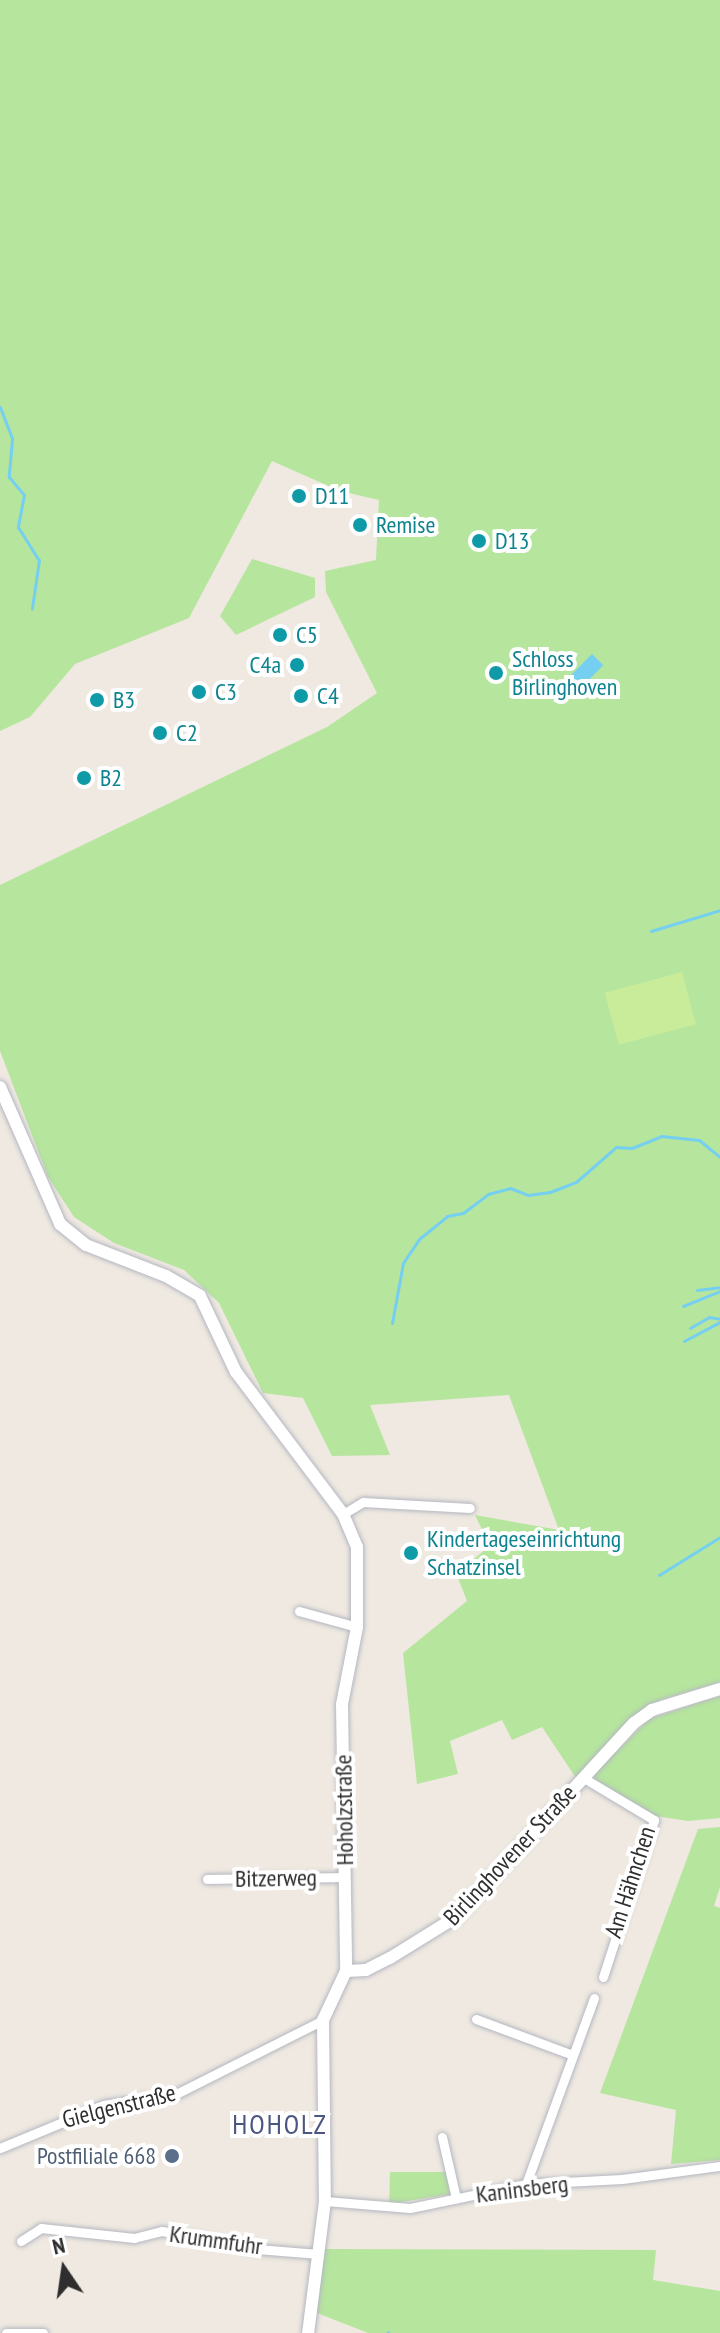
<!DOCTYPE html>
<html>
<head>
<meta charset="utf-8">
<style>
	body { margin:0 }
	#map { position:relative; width:720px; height:2333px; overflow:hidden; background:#efe9e1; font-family:"PT Sans Narrow",sans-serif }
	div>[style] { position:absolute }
	.green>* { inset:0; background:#b6e59e }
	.pitch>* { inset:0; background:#c9ec9a; transform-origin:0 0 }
	.water>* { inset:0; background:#75cff0; transform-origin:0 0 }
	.stream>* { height:3px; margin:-1.5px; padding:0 1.5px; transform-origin:1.5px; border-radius:1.5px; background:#75cff0 }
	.roads { filter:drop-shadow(0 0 2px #b4b7c1) drop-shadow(0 0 2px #b4b7c1) }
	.street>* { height:9px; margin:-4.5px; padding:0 4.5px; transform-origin:4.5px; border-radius:4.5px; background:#fff }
	.secondary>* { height:12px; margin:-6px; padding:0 6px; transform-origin:6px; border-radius:6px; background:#fff }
	.dots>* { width:22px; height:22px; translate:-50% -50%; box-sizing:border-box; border:4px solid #fff; border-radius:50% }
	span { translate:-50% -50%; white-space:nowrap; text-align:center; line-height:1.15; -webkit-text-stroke:8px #fff; paint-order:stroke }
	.culture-label { font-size:24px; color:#0d838f }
	.left { translate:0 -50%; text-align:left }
	.right { translate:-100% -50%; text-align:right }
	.street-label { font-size:24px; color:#2e2e2e }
	.service-label { font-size:24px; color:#4e5e75 }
	.quarter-label { font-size:28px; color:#4d5680; letter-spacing:2px }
	.north { position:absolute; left:24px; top:2229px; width:80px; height:80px; -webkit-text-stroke:6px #fff; paint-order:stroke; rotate:347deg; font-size:22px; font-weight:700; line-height:32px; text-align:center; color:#2e2e2e }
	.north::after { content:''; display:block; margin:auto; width:28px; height:36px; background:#2e2e2e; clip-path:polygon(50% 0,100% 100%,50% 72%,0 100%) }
</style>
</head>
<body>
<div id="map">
	<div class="green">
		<div style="clip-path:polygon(0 0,720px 0,720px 1682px,660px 1700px,631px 1718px,576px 1778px,542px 1727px,512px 1740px,502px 1720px,450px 1741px,458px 1774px,417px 1784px,403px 1653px,467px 1601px,456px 1573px,490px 1546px,475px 1515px,559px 1530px,509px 1395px,370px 1405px,390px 1455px,332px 1456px,303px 1398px,263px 1393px,219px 1303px,184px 1270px,114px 1243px,74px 1217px,48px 1177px,0 1051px,0 885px,327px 727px,377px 693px,326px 592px,325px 571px,376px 560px,379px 500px,340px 491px,272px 461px,189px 618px,75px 664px,30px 717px,0 731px)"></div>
		<div style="clip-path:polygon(252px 559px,315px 578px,315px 597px,236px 635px,220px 616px)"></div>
		<div style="clip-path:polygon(720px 1696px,720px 1818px,688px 1821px,656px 1816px,596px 1781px,594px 1774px,649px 1719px)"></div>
		<div style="clip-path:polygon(720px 1827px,720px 1887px,714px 1906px,720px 1908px,720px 2160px,671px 2164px,676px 2110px,600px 2093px,698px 1829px)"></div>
		<div style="clip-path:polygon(390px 2172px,446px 2172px,451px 2194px,389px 2204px)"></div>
		<div style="clip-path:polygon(324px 2249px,656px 2250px,653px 2280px,720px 2291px,720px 2333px,368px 2333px,312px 2311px)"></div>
	</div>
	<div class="pitch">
		<div style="left:682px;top:972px;width:54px;height:80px;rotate:75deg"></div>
	</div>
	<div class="water">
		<div style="left:592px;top:654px;width:16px;height:31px;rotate:45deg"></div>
	</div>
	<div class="stream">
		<div style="left:0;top:407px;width:34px;rotate:69deg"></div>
		<div style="left:12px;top:439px;width:38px;rotate:95deg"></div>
		<div style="left:9px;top:477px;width:23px;rotate:50deg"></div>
		<div style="left:24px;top:495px;width:33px;rotate:101deg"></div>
		<div style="left:18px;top:527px;width:39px;rotate:58deg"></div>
		<div style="left:39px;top:560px;width:49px;rotate:98.3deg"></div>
		<div style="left:651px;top:931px;width:72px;rotate:-16.9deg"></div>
		<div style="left:697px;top:1290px;width:23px;rotate:-7deg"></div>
		<div style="left:683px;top:1306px;width:40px;rotate:-22deg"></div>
		<div style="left:392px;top:1323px;width:61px;rotate:-79.6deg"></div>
		<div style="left:403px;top:1263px;width:29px;rotate:-56deg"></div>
		<div style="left:419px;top:1239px;width:36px;rotate:-39deg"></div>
		<div style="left:447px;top:1216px;width:16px;rotate:-11deg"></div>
		<div style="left:463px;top:1213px;width:31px;rotate:-37deg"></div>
		<div style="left:488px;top:1194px;width:23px;rotate:-15deg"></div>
		<div style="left:510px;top:1188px;width:19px;rotate:21deg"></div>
		<div style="left:528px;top:1195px;width:22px;rotate:-8deg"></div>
		<div style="left:550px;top:1192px;width:28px;rotate:-21deg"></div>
		<div style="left:576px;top:1182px;width:53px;rotate:-41.2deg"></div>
		<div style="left:616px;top:1147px;width:16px;rotate:4deg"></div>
		<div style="left:632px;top:1148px;width:31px;rotate:-22deg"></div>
		<div style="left:661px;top:1136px;width:38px;rotate:6deg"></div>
		<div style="left:699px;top:1140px;width:27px;rotate:39deg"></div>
		<div style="left:690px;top:1328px;width:22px;rotate:-30deg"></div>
		<div style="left:709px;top:1317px;width:11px;rotate:10deg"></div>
		<div style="left:684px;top:1341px;width:41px;rotate:-27.8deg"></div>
		<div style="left:659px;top:1575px;width:72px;rotate:-31.9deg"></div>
		<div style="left:388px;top:2332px;width:1px;rotate:90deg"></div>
	</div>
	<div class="roads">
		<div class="street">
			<div style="left:343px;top:1514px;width:23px;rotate:-31deg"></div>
			<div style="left:363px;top:1502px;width:107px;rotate:3.2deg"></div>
			<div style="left:299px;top:1611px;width:60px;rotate:15.4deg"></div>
			<div style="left:582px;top:1777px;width:84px;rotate:30.8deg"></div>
			<div style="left:654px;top:1820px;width:165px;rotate:108deg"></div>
			<div style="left:207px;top:1879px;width:137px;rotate:-0.8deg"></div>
			<div style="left:476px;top:2019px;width:103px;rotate:20.4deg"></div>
			<div style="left:442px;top:2137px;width:63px;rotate:77.1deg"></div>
			<div style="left:0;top:2148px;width:113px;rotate:-22.5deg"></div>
			<div style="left:104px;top:2105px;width:73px;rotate:-8.7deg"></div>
			<div style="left:176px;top:2094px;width:165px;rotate:-26.7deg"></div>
			<div style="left:526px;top:2184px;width:198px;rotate:-69.9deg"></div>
			<div style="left:325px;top:2201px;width:85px;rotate:4.7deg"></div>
			<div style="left:410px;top:2208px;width:118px;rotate:-11.7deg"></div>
			<div style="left:526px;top:2184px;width:96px;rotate:-3deg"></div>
			<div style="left:622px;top:2179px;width:99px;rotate:-7.6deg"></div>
			<div style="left:21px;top:2241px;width:24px;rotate:-33deg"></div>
			<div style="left:41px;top:2228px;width:94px;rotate:6.1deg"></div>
			<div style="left:134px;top:2238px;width:29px;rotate:-14deg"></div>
			<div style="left:162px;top:2231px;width:97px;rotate:10.7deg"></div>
			<div style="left:257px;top:2249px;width:62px;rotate:4.6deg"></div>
			<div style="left:6px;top:2333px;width:37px"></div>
		</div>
		<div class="secondary">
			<div style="left:0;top:1087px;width:150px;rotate:66.3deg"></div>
			<div style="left:60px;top:1224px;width:33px;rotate:39deg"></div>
			<div style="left:86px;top:1245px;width:86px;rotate:21.2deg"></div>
			<div style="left:166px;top:1276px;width:39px;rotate:30deg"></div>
			<div style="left:200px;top:1296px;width:84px;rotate:64.7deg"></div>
			<div style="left:236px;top:1372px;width:178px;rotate:53deg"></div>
			<div style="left:343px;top:1514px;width:36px;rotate:67deg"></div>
			<div style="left:357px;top:1547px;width:80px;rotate:90deg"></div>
			<div style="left:357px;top:1627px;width:78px;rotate:101deg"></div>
			<div style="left:342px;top:1704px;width:267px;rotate:89.1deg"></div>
			<div style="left:346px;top:1971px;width:54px;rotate:115.1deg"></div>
			<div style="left:323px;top:2020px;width:181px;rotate:89.4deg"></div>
			<div style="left:325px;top:2201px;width:133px;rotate:97.3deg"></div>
			<div style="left:346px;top:1971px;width:20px;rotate:-3deg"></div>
			<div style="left:366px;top:1970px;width:27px;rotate:-27deg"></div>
			<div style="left:390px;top:1958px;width:78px;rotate:-31.8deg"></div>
			<div style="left:456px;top:1917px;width:263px;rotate:-47.5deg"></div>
			<div style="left:634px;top:1723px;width:22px;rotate:-36deg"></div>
			<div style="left:652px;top:1710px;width:71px;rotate:-17.2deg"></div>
		</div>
	</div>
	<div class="dots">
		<div style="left:299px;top:496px;background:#0f9aa8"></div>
		<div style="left:360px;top:525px;background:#0f9aa8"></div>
		<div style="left:479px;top:541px;background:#0f9aa8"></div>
		<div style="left:280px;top:635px;background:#0f9aa8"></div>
		<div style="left:297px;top:665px;background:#0f9aa8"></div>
		<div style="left:496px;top:673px;background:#0f9aa8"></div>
		<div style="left:199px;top:692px;background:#0f9aa8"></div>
		<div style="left:301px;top:696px;background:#0f9aa8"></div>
		<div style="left:97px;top:700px;background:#0f9aa8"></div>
		<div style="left:160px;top:733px;background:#0f9aa8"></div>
		<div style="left:84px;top:778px;background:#0f9aa8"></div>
		<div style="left:411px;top:1553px;background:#0f9aa8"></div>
		<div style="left:172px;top:2156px;background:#5c6f8a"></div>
	</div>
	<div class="culture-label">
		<span class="left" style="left:315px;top:496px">D11</span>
		<span class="left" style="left:376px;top:525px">Remise</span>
		<span class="left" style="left:495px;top:541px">D13</span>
		<span class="left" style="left:296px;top:635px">C5</span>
		<span class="left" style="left:512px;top:673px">Schloss<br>Birlinghoven</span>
		<span class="right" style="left:281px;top:665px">C4a</span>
		<span class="left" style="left:215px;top:692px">C3</span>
		<span class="left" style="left:317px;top:696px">C4</span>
		<span class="left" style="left:113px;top:700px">B3</span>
		<span class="left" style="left:176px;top:733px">C2</span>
		<span class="left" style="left:100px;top:778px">B2</span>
		<span class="left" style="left:427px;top:1553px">Kindertageseinrichtung<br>Schatzinsel</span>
	</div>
	<div class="street-label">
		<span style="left:344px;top:1810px;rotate:-91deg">Hoholzstraße</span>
		<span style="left:510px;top:1855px;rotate:-47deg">Birlinghovener Straße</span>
		<span style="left:276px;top:1878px;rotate:-1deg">Bitzerweg</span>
		<span style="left:630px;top:1882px;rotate:-72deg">Am Hähnchen</span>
		<span style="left:119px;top:2106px;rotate:-14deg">Gielgenstraße</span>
		<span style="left:522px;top:2189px;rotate:-7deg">Kaninsberg</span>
		<span style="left:216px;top:2240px;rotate:8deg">Krummfuhr</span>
	</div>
	<div class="service-label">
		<span class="right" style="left:156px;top:2156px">Postfiliale 668</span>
	</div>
	<div class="quarter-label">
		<span style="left:280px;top:2124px">HOHOLZ</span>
	</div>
	<div class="north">N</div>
</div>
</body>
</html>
